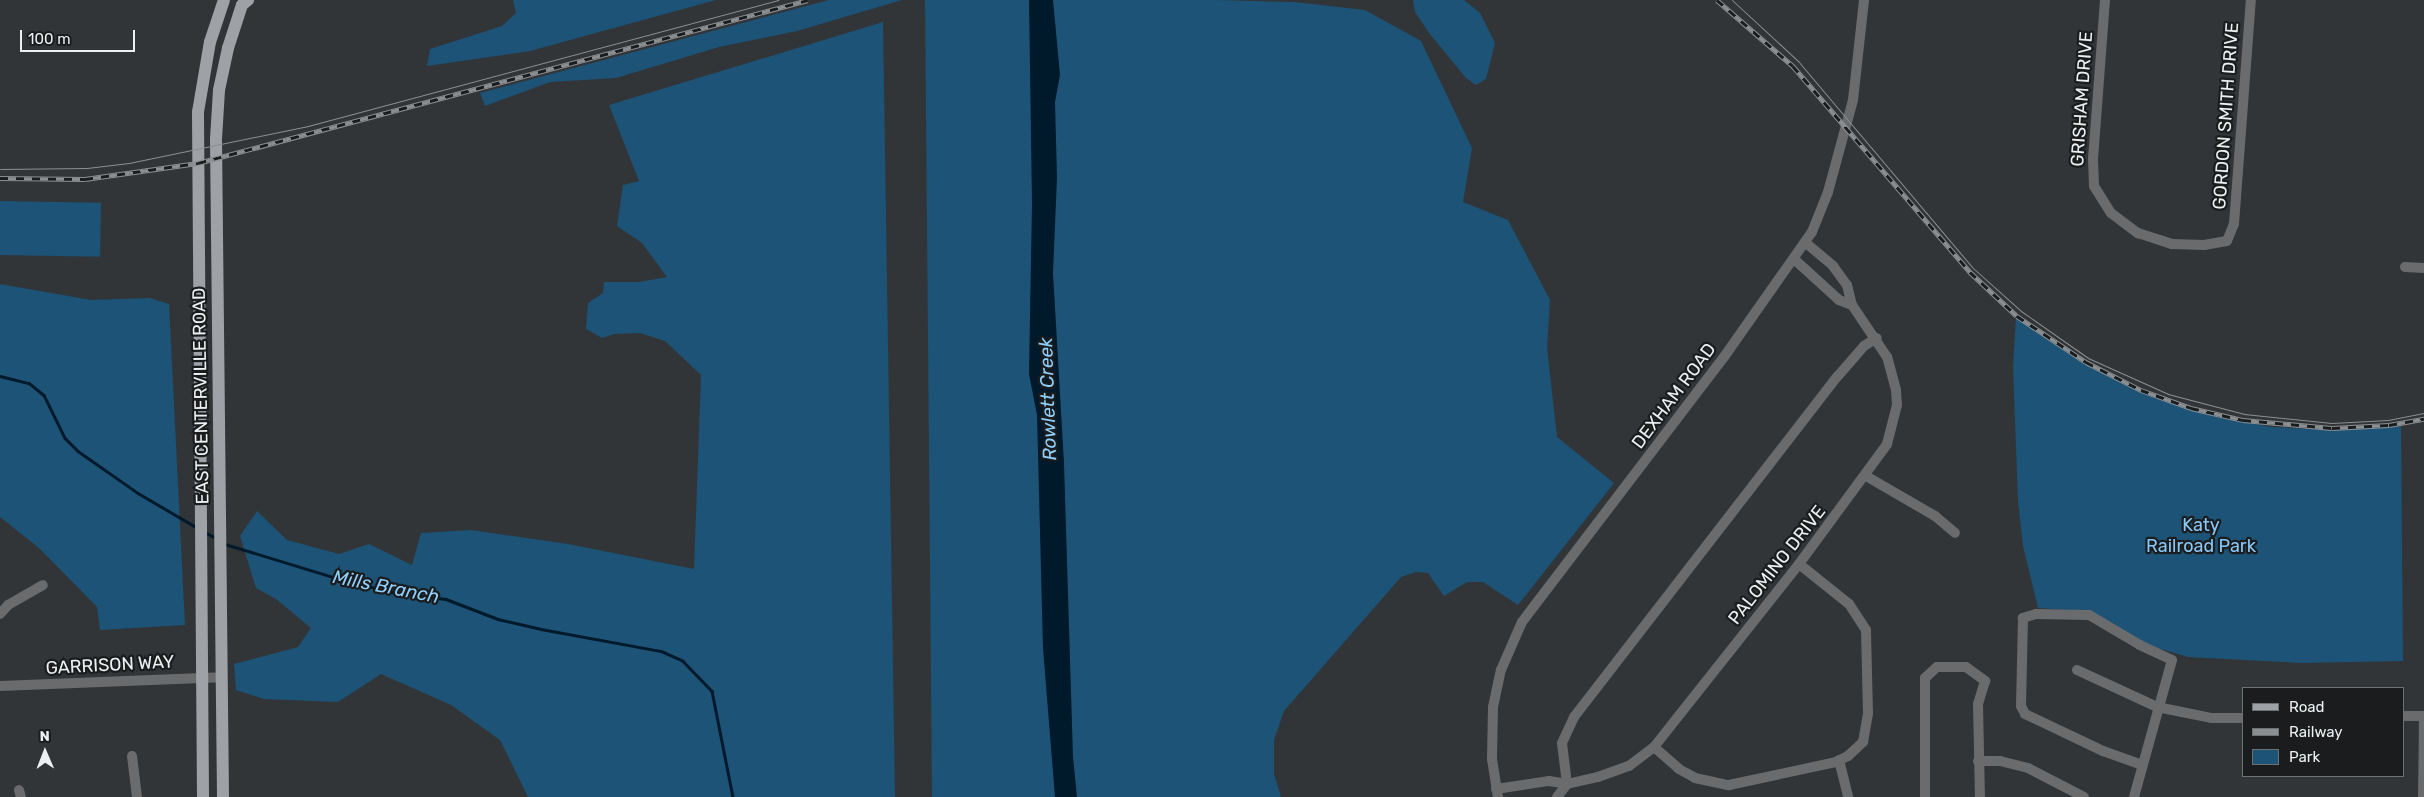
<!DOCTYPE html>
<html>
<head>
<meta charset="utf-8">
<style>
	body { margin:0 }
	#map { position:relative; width:2424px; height:797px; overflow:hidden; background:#313538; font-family:Rubik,sans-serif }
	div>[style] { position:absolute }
	.green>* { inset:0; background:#1c5377; transform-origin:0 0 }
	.water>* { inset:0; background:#001a2c }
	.stream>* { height:2.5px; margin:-1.25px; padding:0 1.25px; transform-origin:1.25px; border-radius:1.25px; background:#001a2c }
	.minor>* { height:10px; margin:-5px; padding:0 5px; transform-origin:5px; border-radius:5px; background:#696b6d }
	.major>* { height:12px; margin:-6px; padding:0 6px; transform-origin:6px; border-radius:6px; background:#9ea1a5 }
	.tram>* { height:1px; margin:-0.5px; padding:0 0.5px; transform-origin:0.5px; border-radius:0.5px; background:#8c8f92 }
	.rail>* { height:4.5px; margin-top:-2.25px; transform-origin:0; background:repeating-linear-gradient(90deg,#1a1c1d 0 8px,#8c8f92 0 16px); box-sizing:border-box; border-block:1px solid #8c8f92 }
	span { translate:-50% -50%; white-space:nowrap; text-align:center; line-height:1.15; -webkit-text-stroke:4.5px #1a1c1d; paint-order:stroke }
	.street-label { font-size:18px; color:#edf0f2 }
	.park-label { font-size:18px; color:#88c8f7 }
	.water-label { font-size:19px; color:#8fcffe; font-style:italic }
	.legend { position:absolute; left:2242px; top:687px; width:162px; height:90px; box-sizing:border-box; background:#1a1c1d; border:1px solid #6e7172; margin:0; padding:6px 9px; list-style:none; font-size:15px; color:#edf0f2 }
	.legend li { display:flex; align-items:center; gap:10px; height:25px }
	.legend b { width:25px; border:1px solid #6e7172 }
	.north { position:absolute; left:20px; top:727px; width:50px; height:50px; -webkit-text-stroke:4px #1a1c1d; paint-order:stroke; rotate:359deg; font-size:14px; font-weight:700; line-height:20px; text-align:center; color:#edf0f2 }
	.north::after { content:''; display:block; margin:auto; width:18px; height:22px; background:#edf0f2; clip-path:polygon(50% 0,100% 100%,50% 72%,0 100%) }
	.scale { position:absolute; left:20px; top:30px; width:115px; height:22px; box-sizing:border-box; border:2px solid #edf0f2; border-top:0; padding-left:6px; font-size:15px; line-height:18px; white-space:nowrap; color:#edf0f2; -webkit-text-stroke:4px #1a1c1d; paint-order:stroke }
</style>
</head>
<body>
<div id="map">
	<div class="green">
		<div style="clip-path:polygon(513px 0,716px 0,530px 51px,427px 66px,430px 49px,502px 26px,516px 13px)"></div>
		<div style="clip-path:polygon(829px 0,902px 0,797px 31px,719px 47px,616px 78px,550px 82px,485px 106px,480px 93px)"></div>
		<div style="clip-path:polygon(925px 0,1217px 0,1294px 2px,1365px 10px,1421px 41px,1472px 148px,1463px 202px,1508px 220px,1550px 300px,1547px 348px,1557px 437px,1614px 483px,1518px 605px,1483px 582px,1467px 582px,1444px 596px,1428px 573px,1416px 572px,1401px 577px,1284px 711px,1274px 740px,1274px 774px,1281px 797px,932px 797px)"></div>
		<div style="clip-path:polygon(1413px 0,1464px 0,1480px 13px,1495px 43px,1486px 79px,1476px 85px,1466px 78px,1429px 33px,1415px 12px)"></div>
		<div style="clip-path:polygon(883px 22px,895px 797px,528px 797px,500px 740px,451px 705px,381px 674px,338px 702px,264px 699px,236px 690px,234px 664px,298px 647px,311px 628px,276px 599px,256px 588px,240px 536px,257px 511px,287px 540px,339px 554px,369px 544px,412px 565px,421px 533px,471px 530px,568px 544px,694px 569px,701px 375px,665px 341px,640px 333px,614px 334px,602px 338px,586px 329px,588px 303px,603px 293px,604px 282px,639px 282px,667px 277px,642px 243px,617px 226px,623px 185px,639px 181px,609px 105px)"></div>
		<div style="left:0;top:201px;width:101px;height:54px;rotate:1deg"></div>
		<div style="clip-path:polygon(0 284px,91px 300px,150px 298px,169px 304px,185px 625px,100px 630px,97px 607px,39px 548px,0 517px)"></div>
		<div style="clip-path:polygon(2016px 317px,2083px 363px,2155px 397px,2216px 416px,2271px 427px,2331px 430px,2401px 425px,2403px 661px,2301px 663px,2188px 657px,2140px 643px,2111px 622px,2085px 611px,2038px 608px,2023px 546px,2018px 501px,2013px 367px)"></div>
	</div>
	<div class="water">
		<div style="clip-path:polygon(1029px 0,1053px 0,1060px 75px,1055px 102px,1057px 178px,1053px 273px,1064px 463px,1073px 757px,1077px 797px,1055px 797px,1043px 648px,1037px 415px,1029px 374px,1032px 203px)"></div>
	</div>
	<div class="stream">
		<div style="left:0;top:376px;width:30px;rotate:14deg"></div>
		<div style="left:29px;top:383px;width:19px;rotate:39deg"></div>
		<div style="left:44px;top:395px;width:48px;rotate:64deg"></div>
		<div style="left:65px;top:438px;width:18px;rotate:45deg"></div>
		<div style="left:78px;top:451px;width:73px;rotate:35deg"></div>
		<div style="left:138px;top:493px;width:67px;rotate:30.4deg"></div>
		<div style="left:205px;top:532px;width:13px;rotate:29deg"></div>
		<div style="left:225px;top:544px;width:113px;rotate:17deg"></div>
		<div style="left:333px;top:577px;width:64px;rotate:14.5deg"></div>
		<div style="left:395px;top:593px;width:51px;rotate:6.7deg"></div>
		<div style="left:446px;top:599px;width:56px;rotate:21deg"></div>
		<div style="left:498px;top:619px;width:44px;rotate:13.1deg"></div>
		<div style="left:541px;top:629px;width:122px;rotate:10.4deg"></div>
		<div style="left:661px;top:651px;width:24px;rotate:24deg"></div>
		<div style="left:683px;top:661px;width:42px;rotate:46deg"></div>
		<div style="left:712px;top:691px;width:108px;rotate:78.8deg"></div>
	</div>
	<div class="minor">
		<div style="left:2105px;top:0;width:158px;rotate:94.3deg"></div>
		<div style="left:2093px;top:158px;width:28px;rotate:88deg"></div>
		<div style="left:2094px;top:186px;width:32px;rotate:58deg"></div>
		<div style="left:2111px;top:213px;width:34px;rotate:37deg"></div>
		<div style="left:2138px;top:233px;width:36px;rotate:18deg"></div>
		<div style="left:2172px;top:244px;width:32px;rotate:2deg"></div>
		<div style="left:2204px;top:245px;width:23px;rotate:-10deg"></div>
		<div style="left:2227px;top:241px;width:18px;rotate:-68deg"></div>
		<div style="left:2234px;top:224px;width:225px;rotate:-85.7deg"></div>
		<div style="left:1806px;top:243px;width:35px;rotate:40deg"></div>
		<div style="left:1833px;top:266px;width:24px;rotate:54deg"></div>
		<div style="left:1847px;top:285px;width:21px;rotate:76deg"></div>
		<div style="left:2405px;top:267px;width:19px;rotate:3deg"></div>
		<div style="left:1866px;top:476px;width:80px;rotate:30.1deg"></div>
		<div style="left:1935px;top:516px;width:26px;rotate:40deg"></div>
		<div style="left:0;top:614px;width:12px;rotate:-48deg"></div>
		<div style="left:8px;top:605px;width:40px;rotate:-29.7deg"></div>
		<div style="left:2077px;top:670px;width:88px;rotate:24.8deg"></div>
		<div style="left:2157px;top:707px;width:55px;rotate:11.5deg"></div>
		<div style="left:2211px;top:718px;width:32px"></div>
		<div style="left:0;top:686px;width:221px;rotate:-2.3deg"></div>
		<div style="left:2403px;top:716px;width:21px"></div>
		<div style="left:2424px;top:716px;width:81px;rotate:90.7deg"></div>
		<div style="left:1654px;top:747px;width:33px;rotate:41deg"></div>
		<div style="left:1679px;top:769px;width:18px;rotate:29deg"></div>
		<div style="left:1695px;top:778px;width:35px;rotate:12deg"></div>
		<div style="left:1729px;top:785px;width:109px;rotate:-12.1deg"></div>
		<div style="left:1836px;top:762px;width:13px;rotate:-27deg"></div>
		<div style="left:1848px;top:756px;width:21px;rotate:-43deg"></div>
		<div style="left:1863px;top:742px;width:29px;rotate:-80deg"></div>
		<div style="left:1868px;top:713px;width:83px;rotate:-91.4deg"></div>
		<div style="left:1866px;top:630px;width:31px;rotate:-123deg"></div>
		<div style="left:1849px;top:604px;width:64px;rotate:-141.3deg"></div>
		<div style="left:132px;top:756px;width:41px;rotate:83deg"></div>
		<div style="left:1839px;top:760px;width:38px;rotate:76deg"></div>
		<div style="left:1978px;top:761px;width:22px"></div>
		<div style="left:2000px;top:761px;width:29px;rotate:14deg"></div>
		<div style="left:2028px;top:768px;width:63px;rotate:27.4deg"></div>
		<div style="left:1567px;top:784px;width:41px;rotate:-97deg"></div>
		<div style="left:1562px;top:743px;width:29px;rotate:-65deg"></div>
		<div style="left:1574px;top:717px;width:431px;rotate:-52.3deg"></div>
		<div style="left:1838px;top:376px;width:40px;rotate:-49deg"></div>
		<div style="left:1864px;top:346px;width:15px;rotate:-32deg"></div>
		<div style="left:1496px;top:789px;width:54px;rotate:-8.6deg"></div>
		<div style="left:1549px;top:781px;width:18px;rotate:9deg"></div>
		<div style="left:1567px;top:784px;width:32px;rotate:-13deg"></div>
		<div style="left:1598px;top:777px;width:33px;rotate:-20deg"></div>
		<div style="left:1629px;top:766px;width:31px;rotate:-37deg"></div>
		<div style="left:1654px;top:747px;width:233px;rotate:-51.6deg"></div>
		<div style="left:1799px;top:564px;width:149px;rotate:-53.7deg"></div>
		<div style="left:1887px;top:444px;width:40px;rotate:-75.6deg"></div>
		<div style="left:1897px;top:405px;width:15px;rotate:-94deg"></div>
		<div style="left:1896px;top:390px;width:34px;rotate:-105deg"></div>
		<div style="left:1887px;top:357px;width:63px;rotate:-123.9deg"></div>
		<div style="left:1852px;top:305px;width:14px;rotate:-159deg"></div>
		<div style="left:1839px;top:300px;width:59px;rotate:-137.7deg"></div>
		<div style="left:19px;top:790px;width:7px;rotate:74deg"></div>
		<div style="left:1498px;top:797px;width:38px;rotate:-99deg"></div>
		<div style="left:1492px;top:759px;width:52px;rotate:-88.9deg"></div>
		<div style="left:1493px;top:707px;width:38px;rotate:-78deg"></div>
		<div style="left:1501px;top:670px;width:52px;rotate:-66.4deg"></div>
		<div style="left:1522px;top:622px;width:333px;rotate:-52.7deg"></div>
		<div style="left:1724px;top:357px;width:153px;rotate:-54.9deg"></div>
		<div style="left:1812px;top:232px;width:43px;rotate:-68.2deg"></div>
		<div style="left:1828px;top:192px;width:95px;rotate:-74.8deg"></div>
		<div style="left:1853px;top:100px;width:101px;rotate:-83.7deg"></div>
		<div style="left:1557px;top:797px;width:16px;rotate:-52deg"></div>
		<div style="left:1925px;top:797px;width:119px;rotate:-90deg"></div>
		<div style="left:1925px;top:678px;width:16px;rotate:-43deg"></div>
		<div style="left:1937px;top:667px;width:29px"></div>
		<div style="left:1966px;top:667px;width:24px;rotate:36deg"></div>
		<div style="left:1985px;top:681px;width:24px;rotate:107deg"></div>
		<div style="left:1978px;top:704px;width:93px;rotate:88.8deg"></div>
		<div style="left:2134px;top:797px;width:142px;rotate:-74.5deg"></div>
		<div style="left:2172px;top:660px;width:35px;rotate:-155deg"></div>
		<div style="left:2140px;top:645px;width:59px;rotate:-149.5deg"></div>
		<div style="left:2089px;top:615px;width:53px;rotate:-178.9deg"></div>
		<div style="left:2036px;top:614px;width:14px;rotate:163deg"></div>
		<div style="left:2023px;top:618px;width:88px;rotate:91.3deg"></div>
		<div style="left:2021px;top:706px;width:9px;rotate:63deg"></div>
		<div style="left:2025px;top:714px;width:86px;rotate:25.4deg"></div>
		<div style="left:2103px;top:751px;width:41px;rotate:19.7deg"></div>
	</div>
	<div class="major">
		<div style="left:203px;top:797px;width:685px;rotate:-90.42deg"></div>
		<div style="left:198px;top:112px;width:71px;rotate:-80.3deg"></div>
		<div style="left:210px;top:42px;width:44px;rotate:-71.6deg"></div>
		<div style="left:223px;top:797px;width:658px;rotate:-90.61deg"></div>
		<div style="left:216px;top:139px;width:49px;rotate:-86.5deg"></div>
		<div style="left:219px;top:90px;width:43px;rotate:-77.9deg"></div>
		<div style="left:228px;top:48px;width:45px;rotate:-72deg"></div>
		<div style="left:242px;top:5px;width:8px;rotate:-40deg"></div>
	</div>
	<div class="tram">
		<div style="left:1732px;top:0;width:90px;rotate:42.7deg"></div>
		<div style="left:1798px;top:61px;width:271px;rotate:49.8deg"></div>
		<div style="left:1973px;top:268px;width:64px;rotate:41.9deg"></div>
		<div style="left:2021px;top:311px;width:82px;rotate:35deg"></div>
		<div style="left:2088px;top:358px;width:88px;rotate:24.2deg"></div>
		<div style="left:2168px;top:394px;width:79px;rotate:14.7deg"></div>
		<div style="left:2244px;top:414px;width:88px;rotate:5.8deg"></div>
		<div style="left:2332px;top:423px;width:56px;rotate:-3.1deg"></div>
		<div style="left:2388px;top:420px;width:37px;rotate:-11deg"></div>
		<div style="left:0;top:169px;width:87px;rotate:-0.7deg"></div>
		<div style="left:87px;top:168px;width:42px;rotate:-6.8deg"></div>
		<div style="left:129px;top:163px;width:183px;rotate:-11.7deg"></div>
		<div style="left:308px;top:126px;width:487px;rotate:-15deg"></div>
	</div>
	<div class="rail">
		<div style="left:1717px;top:0;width:101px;rotate:41deg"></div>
		<div style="left:1793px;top:66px;width:272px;rotate:49.3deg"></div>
		<div style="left:1970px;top:272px;width:64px;rotate:43.1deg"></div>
		<div style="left:2017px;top:316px;width:83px;rotate:33.7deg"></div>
		<div style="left:2086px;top:362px;width:62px;rotate:27deg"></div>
		<div style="left:2141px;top:390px;width:53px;rotate:19.8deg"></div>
		<div style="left:2191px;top:408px;width:53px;rotate:13deg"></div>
		<div style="left:2243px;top:420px;width:89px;rotate:5.1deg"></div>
		<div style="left:2332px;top:428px;width:57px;rotate:-3deg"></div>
		<div style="left:2389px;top:425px;width:36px;rotate:-10deg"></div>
		<div style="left:0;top:178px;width:85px;rotate:0.7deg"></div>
		<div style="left:85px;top:179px;width:114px;rotate:-8.1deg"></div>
		<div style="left:198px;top:163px;width:631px;rotate:-14.96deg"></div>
	</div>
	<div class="street-label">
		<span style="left:2082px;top:99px;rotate:-86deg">GRISHAM DRIVE</span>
		<span style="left:2226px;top:116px;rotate:-86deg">GORDON SMITH DRIVE</span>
		<span style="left:201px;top:396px;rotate:-91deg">EAST CENTERVILLE ROAD</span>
		<span style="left:1674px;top:396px;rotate:-53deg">DEXHAM ROAD</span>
		<span style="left:1777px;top:565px;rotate:-52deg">PALOMINO DRIVE</span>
		<span style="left:110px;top:665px;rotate:-3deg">GARRISON WAY</span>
	</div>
	<div class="park-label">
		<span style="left:2201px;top:536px">Katy<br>Railroad Park</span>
	</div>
	<div class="water-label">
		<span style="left:1048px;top:399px;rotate:-92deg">Rowlett Creek</span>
		<span style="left:386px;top:587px;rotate:11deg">Mills Branch</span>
	</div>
	<ul class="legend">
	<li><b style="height:6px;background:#9ea1a5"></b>Road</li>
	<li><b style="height:6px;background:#8c8f92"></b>Railway</li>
	<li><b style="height:14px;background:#1c5377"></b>Park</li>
	</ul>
	<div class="north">N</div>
	<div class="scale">100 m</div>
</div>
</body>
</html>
